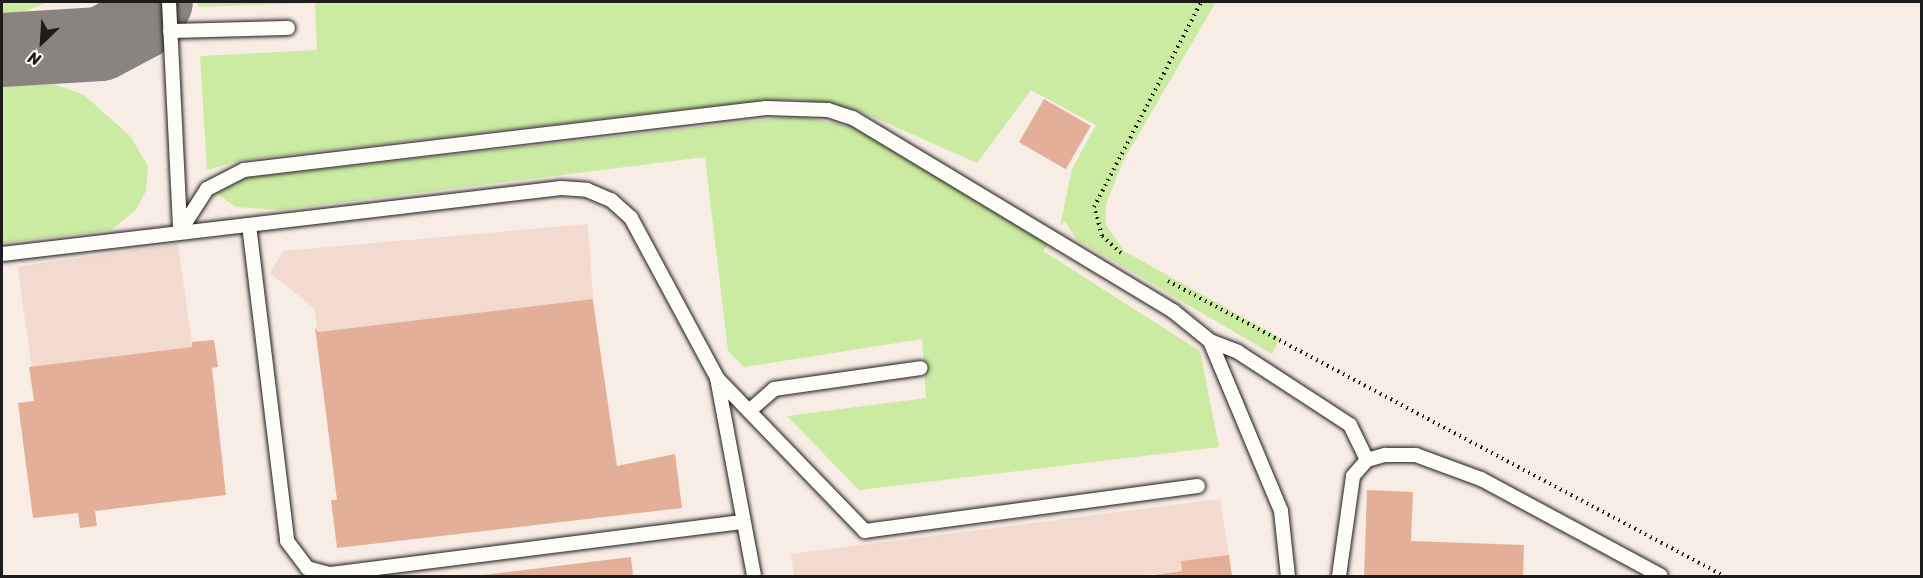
<!DOCTYPE html>
<html>
<head>
<meta charset="utf-8">
<style>
	body { margin:0 }
	#map { position:relative; width:1923px; height:578px; overflow:hidden; background:#f8ede4; font-family:Sriracha,sans-serif }
	div>[style] { position:absolute }
	.built>* { inset:0; background:#f2dace; transform-origin:0 0 }
	.green>* { inset:0; background:#cbeaa2 }
	.taxiway>* { height:74px; margin:-37px; padding:0 37px; transform-origin:37px; border-radius:37px; background:#8a8480 }
	.building>* { inset:0; background:#e4af99; transform-origin:0 0 }
	.path>* { height:4px; margin-top:-2px; transform-origin:0; background:repeating-linear-gradient(90deg,#1c1c1c 0 1.5px,transparent 0 6px) }
	.roads { filter:drop-shadow(0 0 2px #1c1c1c) drop-shadow(0 0 2px #1c1c1c) }
	.service>* { height:14px; margin:-7px; padding:0 7px; transform-origin:7px; border-radius:7px; background:#fdfcf7 }
	span { translate:-50% -50%; white-space:nowrap; text-align:center; line-height:1.15; -webkit-text-stroke:6px #fdfcf7; paint-order:stroke }
	.frame { position:absolute; inset:0; border:3px solid #1c1c1c; pointer-events:none }
	.north { position:absolute; left:12px; top:12px; width:60px; height:60px; -webkit-text-stroke:4px #fdfcf7; paint-order:stroke; rotate:205deg; font-size:16px; font-weight:700; line-height:24px; text-align:center; color:#1c1c1c }
	.north::after { content:''; display:block; margin:auto; width:21px; height:27px; background:#1c1c1c; clip-path:polygon(50% 0,100% 100%,50% 72%,0 100%) }
</style>
</head>
<body>
<div id="map">
	<div class="built">
		<div style="clip-path:polygon(588px 224px,593px 299px,318px 332px,314px 308px,270px 273px,283px 251px)"></div>
		<div style="left:178px;top:244px;width:104px;height:162px;rotate:82deg"></div>
		<div style="clip-path:polygon(1220px 499px,1229px 555px,1181px 561px,1182px 571px,1134px 576px,794px 576px,791px 554px)"></div>
	</div>
	<div class="green">
		<div style="clip-path:polygon(2px 2px,49px 2px,2px 20px)"></div>
		<div style="clip-path:polygon(198px 2px,1216px 2px,1123px 161px,1106px 204px,1106px 225px,1124px 251px,1280px 338px,1272px 354px,1076px 239px,1065px 221px,1060px 226px,1072px 169px,1096px 125px,1031px 90px,977px 163px,857px 110px,802px 100px,765px 100px,242px 160px,207px 170px,200px 56px,317px 50px,315px 3px,198px 7px)"></div>
		<div style="clip-path:polygon(54px 84px,84px 95px,130px 136px,148px 166px,146px 191px,136px 210px,111px 230px,2px 243px,2px 87px)"></div>
		<div style="clip-path:polygon(798px 116px,850px 126px,877px 138px,1048px 244px,1043px 251px,1200px 351px,1219px 447px,859px 490px,787px 416px,926px 398px,922px 339px,744px 367px,728px 351px,705px 157px,281px 210px,236px 207px,216px 193px,246px 178px)"></div>
	</div>
	<div class="taxiway">
		<div style="left:2px;top:50px;width:99px;rotate:-3.5deg"></div>
		<div style="left:101px;top:44px;width:47px;rotate:-28.2deg"></div>
		<div style="left:142px;top:22px;width:24px;rotate:-55deg"></div>
	</div>
	<div class="building">
		<div style="left:1044px;top:99px;width:54px;height:50px;rotate:30deg"></div>
		<div style="clip-path:polygon(592px 294px,617px 466px,675px 454px,682px 508px,337px 548px,331px 500px,337px 500px,315px 327px,318px 332px,593px 299px)"></div>
		<div style="clip-path:polygon(214px 340px,218px 367px,212px 368px,226px 495px,95px 511px,97px 526px,80px 528px,78px 513px,33px 518px,18px 403px,34px 401px,29px 367px,192px 347px,192px 342px)"></div>
		<div style="clip-path:polygon(1367px 490px,1413px 492px,1411px 541px,1524px 545px,1523px 576px,1364px 576px)"></div>
		<div style="clip-path:polygon(1229px 555px,1232px 576px,1146px 576px,1182px 571px,1181px 561px)"></div>
		<div style="clip-path:polygon(631px 557px,633px 576px,484px 576px,484px 575px)"></div>
	</div>
	<div class="path">
		<div style="left:1121px;top:253px;width:25px;rotate:-138deg"></div>
		<div style="left:1102px;top:236px;width:30px;rotate:-105deg"></div>
		<div style="left:1094px;top:207px;width:231px;rotate:-62.4deg"></div>
		<div style="left:1168px;top:281px;width:629px;rotate:27.95deg"></div>
	</div>
	<div class="roads">
		<div class="service">
			<div style="left:169px;top:2px;width:229px;rotate:87.2deg"></div>
			<div style="left:170px;top:31px;width:118px;rotate:-1.5deg"></div>
			<div style="left:249px;top:225px;width:318px;rotate:83.1deg"></div>
			<div style="left:287px;top:541px;width:34px;rotate:53deg"></div>
			<div style="left:307px;top:568px;width:24px;rotate:15deg"></div>
			<div style="left:330px;top:574px;width:416px;rotate:-7.2deg"></div>
			<div style="left:180px;top:231px;width:50px;rotate:-57.3deg"></div>
			<div style="left:207px;top:189px;width:42px;rotate:-27.2deg"></div>
			<div style="left:244px;top:170px;width:526px;rotate:-6.77deg"></div>
			<div style="left:766px;top:108px;width:62px;rotate:1.8deg"></div>
			<div style="left:828px;top:110px;width:26px;rotate:18deg"></div>
			<div style="left:853px;top:118px;width:374px;rotate:31.1deg"></div>
			<div style="left:1173px;top:311px;width:48px;rotate:39deg"></div>
			<div style="left:1210px;top:341px;width:184px;rotate:67.3deg"></div>
			<div style="left:1281px;top:511px;width:65px;rotate:83.9deg"></div>
			<div style="left:2px;top:254px;width:563px;rotate:-6.73deg"></div>
			<div style="left:561px;top:188px;width:26px;rotate:4deg"></div>
			<div style="left:587px;top:190px;width:26px;rotate:23deg"></div>
			<div style="left:611px;top:200px;width:27px;rotate:42deg"></div>
			<div style="left:631px;top:218px;width:182px;rotate:61.7deg"></div>
			<div style="left:717px;top:378px;width:213px;rotate:46deg"></div>
			<div style="left:865px;top:531px;width:336px;rotate:-7.7deg"></div>
			<div style="left:1210px;top:341px;width:30px;rotate:21deg"></div>
			<div style="left:1238px;top:352px;width:134px;rotate:33.1deg"></div>
			<div style="left:1350px;top:425px;width:39px;rotate:64deg"></div>
			<div style="left:717px;top:378px;width:201px;rotate:79.4deg"></div>
			<div style="left:749px;top:411px;width:33px;rotate:-41deg"></div>
			<div style="left:774px;top:389px;width:148px;rotate:-8.1deg"></div>
			<div style="left:1339px;top:576px;width:101px;rotate:-82deg"></div>
			<div style="left:1353px;top:476px;width:21px;rotate:-49deg"></div>
			<div style="left:1367px;top:460px;width:19px;rotate:-16deg"></div>
			<div style="left:1385px;top:455px;width:31px"></div>
			<div style="left:1416px;top:455px;width:69px;rotate:20.3deg"></div>
			<div style="left:1481px;top:479px;width:204px;rotate:28.3deg"></div>
		</div>
	</div>
	<div class="frame"></div>
	<div class="north">N</div>
</div>
</body>
</html>
